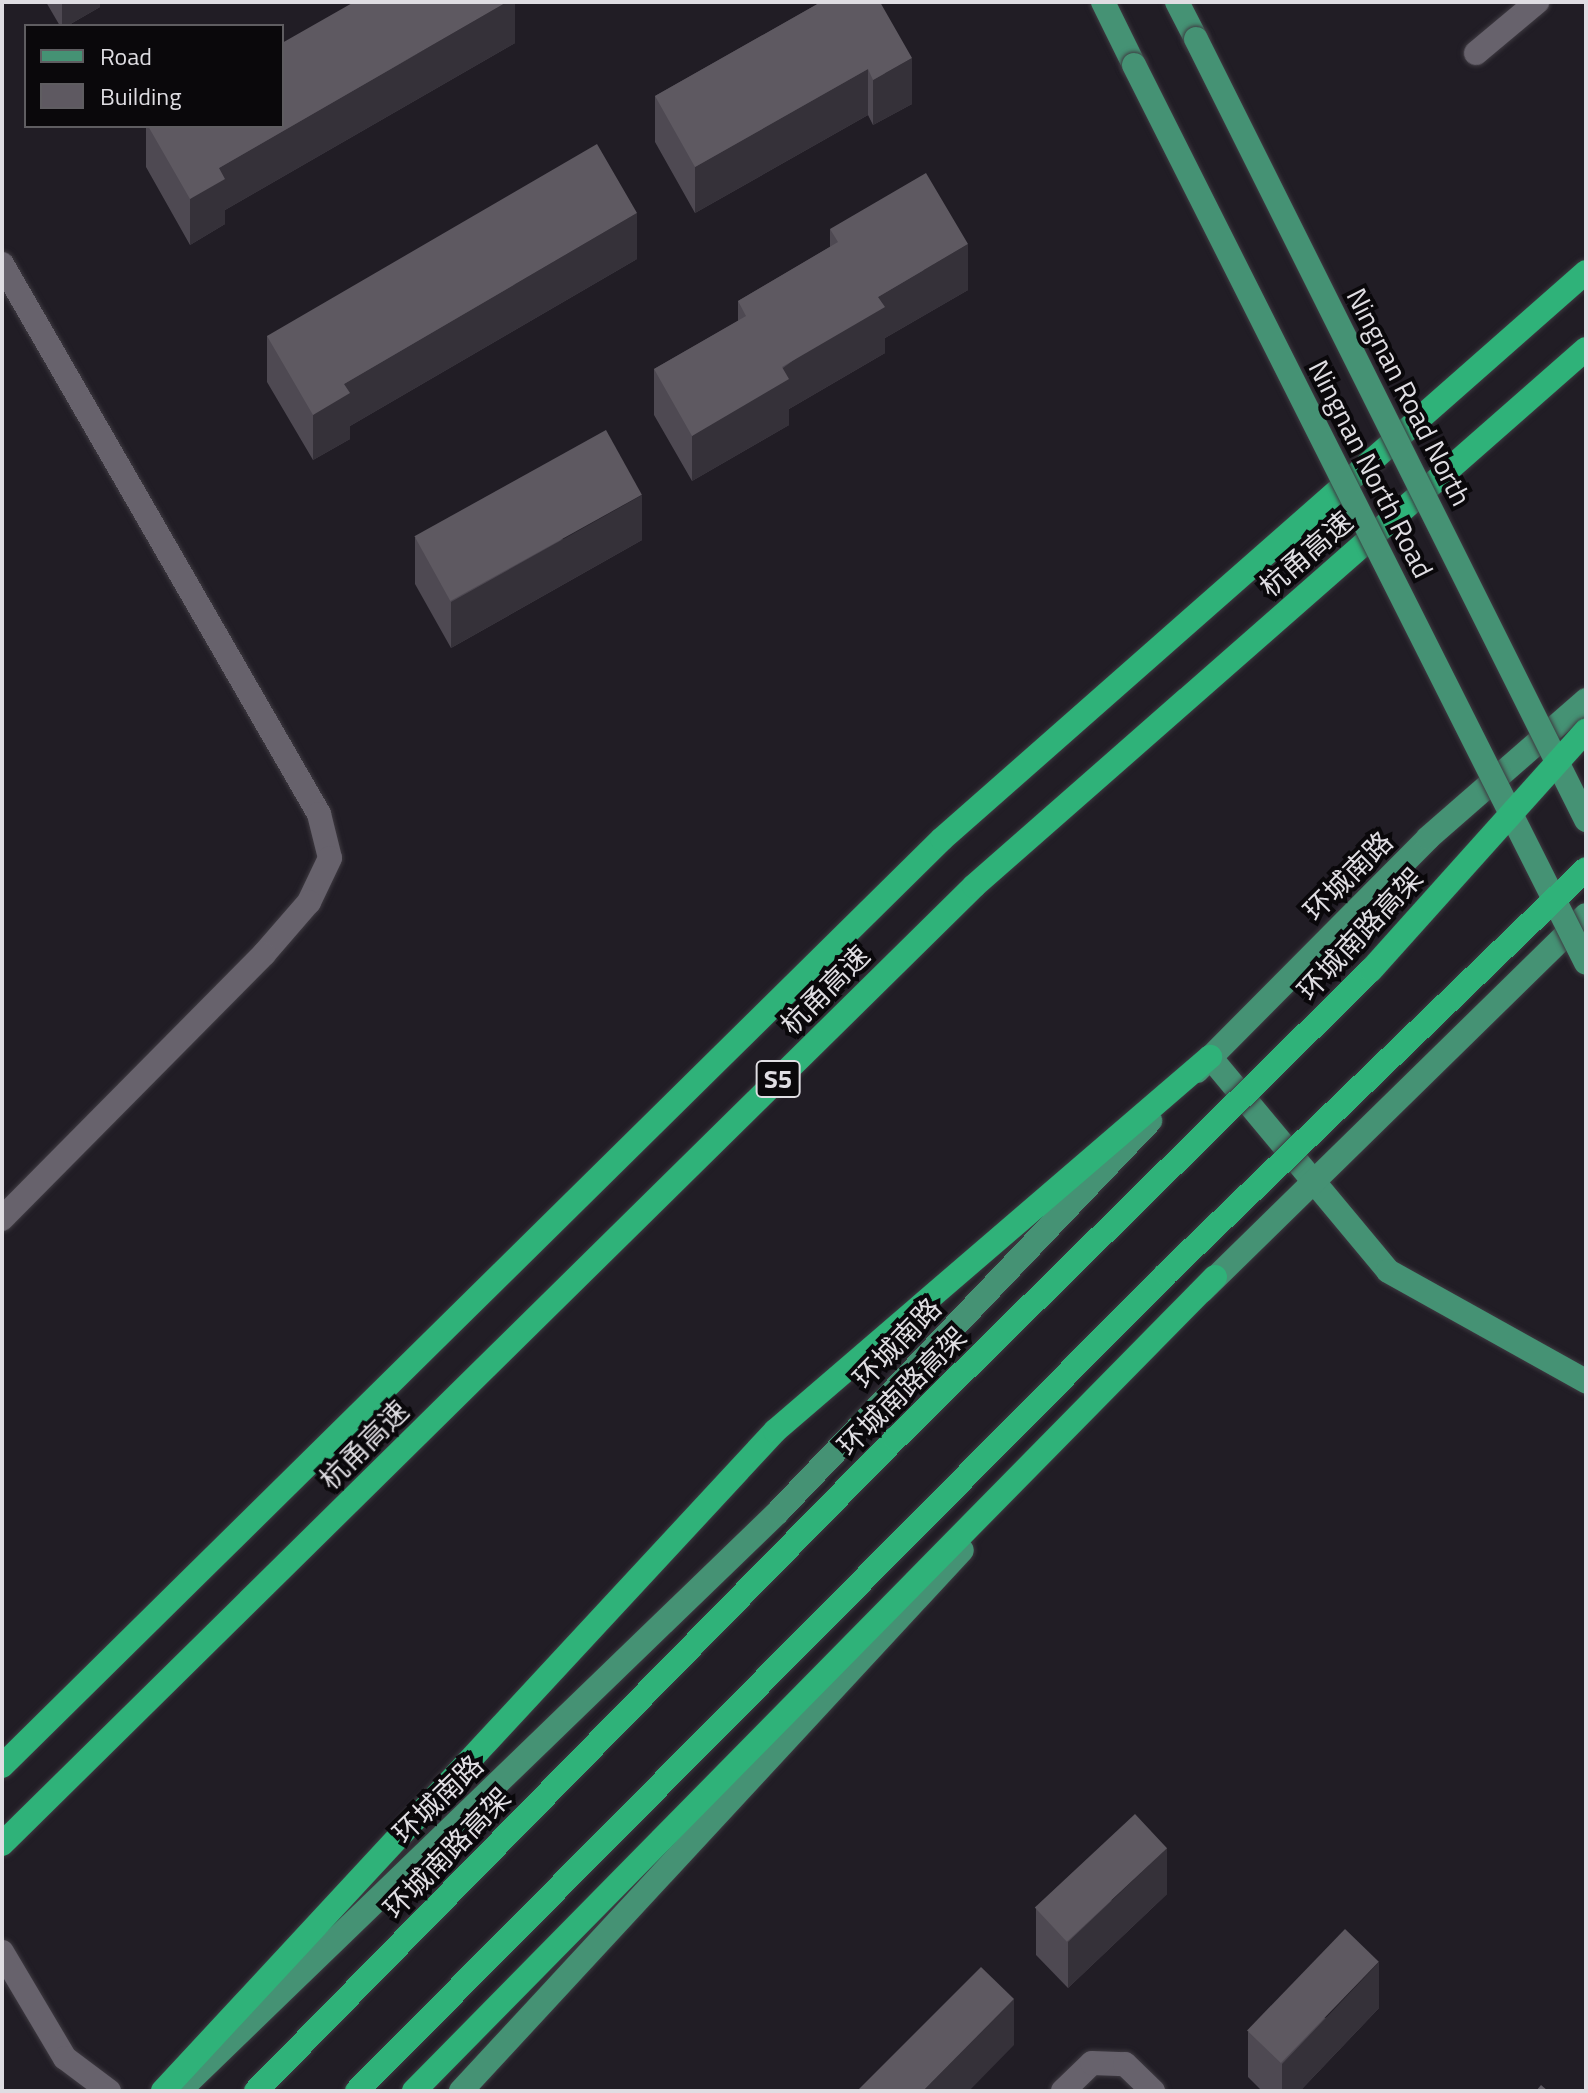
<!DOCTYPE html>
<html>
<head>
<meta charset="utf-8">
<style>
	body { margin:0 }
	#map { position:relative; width:1588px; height:2093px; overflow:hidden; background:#211d25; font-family:"Titillium Web","Noto Sans SC",sans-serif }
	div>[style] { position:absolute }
	.roads { filter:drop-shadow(0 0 2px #3e3a41) drop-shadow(0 0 2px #3e3a41) }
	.minor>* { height:24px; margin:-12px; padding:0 12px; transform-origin:12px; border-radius:12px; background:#67626c }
	.major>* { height:24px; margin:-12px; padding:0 12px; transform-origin:12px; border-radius:12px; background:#459274 }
	.highway>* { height:24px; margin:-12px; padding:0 12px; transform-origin:12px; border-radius:12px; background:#2fb279 }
	.bridges { filter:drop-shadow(0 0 2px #3e3a41) drop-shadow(0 0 2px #3e3a41) }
	.major-bridge>* { height:24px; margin:-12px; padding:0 12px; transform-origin:12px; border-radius:12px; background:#459274 }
	.highway-bridge>* { height:24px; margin:-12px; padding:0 12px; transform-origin:12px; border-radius:12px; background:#2fb279 }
	.wall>* { inset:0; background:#4e4952 }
	.shaded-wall>* { inset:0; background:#353139 }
	.building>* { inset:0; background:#5e5961; transform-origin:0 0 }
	span { translate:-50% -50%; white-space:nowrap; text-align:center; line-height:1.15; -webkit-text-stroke:8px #0a080b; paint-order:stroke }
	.shield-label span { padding:2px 6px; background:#0a080b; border:2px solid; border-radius:6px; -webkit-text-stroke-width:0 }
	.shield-label { font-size:26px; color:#dfdde2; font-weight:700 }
	.street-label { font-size:28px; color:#dfdde2 }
	.frame { position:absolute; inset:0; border:4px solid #dfdde2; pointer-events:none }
	.legend { position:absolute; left:24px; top:24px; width:260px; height:104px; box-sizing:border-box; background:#0a080b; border:2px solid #5f5d61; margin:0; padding:10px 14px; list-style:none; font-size:24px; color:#dfdde2 }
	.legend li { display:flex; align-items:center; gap:16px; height:40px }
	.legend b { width:40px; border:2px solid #5f5d61 }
</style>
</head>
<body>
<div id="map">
	<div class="roads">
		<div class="minor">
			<div style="left:1476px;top:53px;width:80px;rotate:-39.9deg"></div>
			<div style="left:2px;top:264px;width:635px;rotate:60.04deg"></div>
			<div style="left:319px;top:814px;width:45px;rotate:76deg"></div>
			<div style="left:330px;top:858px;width:49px;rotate:115.5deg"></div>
			<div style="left:309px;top:902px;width:69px;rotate:130.9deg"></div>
			<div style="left:264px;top:954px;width:373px;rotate:134.7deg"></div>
			<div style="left:2px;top:1952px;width:123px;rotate:59.3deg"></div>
			<div style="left:65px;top:2058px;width:55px;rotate:36.9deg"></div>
			<div style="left:1063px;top:2091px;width:40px;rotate:-44deg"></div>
			<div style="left:1092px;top:2063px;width:33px;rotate:2deg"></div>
			<div style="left:1125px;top:2064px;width:39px;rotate:44deg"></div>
		</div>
		<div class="major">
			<div style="left:1103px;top:2px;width:70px;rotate:63.8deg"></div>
			<div style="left:1177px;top:2px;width:42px;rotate:62.8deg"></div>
			<div style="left:1210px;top:1057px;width:278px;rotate:50.2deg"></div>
			<div style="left:1388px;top:1271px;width:227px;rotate:29.1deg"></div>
			<div style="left:1197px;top:1071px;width:328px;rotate:-45.2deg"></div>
			<div style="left:1428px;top:838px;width:210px;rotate:-41.1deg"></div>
			<div style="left:1202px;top:1291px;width:537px;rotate:-44.4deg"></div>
			<div style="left:179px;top:2091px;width:833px;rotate:-44.03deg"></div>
			<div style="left:778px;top:1512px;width:540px;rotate:-46.43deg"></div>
			<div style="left:461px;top:2091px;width:737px;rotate:-47.2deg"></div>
		</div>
		<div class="highway">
			<div style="left:2px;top:1766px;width:1320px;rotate:-44.6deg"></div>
			<div style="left:942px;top:839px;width:858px;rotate:-41.36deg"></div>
			<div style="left:2px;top:1844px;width:1365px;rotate:-44.58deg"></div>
			<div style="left:974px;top:886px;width:814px;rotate:-41.27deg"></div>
			<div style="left:163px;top:2091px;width:900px;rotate:-47.16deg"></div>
			<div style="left:775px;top:1431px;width:574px;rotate:-40.69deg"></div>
			<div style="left:414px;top:2091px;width:1142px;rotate:-45.46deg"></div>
		</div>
	</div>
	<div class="bridges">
		<div class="major-bridge">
			<div style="left:1196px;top:39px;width:873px;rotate:63.46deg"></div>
			<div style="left:1134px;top:65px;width:1005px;rotate:63.28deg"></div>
		</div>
		<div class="highway-bridge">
			<div style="left:256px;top:2091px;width:913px;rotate:-45.58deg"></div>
			<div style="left:895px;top:1439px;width:668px;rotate:-44.58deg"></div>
			<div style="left:1371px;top:970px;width:322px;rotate:-48.1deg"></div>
			<div style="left:357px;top:2091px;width:1150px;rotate:-45.28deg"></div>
			<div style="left:1166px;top:1274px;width:583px;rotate:-43.96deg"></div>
		</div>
	</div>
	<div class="wall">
		<div style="clip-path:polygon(46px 2px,100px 2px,100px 7px,67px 26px,60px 26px)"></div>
		<div style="clip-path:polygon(515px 2px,515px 43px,225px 210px,225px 224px,190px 245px,146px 167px,146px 126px,282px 126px)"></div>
		<div style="clip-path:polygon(821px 2px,912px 104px,873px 125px,868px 115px,695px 213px,655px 142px,655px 96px)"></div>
		<div style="clip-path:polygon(830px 229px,968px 290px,885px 338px,885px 353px,789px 409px,789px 425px,692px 481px,654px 415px,654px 369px,738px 321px,738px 301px,830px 247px)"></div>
		<div style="clip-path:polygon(637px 259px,350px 426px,350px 439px,313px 460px,267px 382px,267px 336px)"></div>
		<div style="clip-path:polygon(415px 538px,642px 540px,451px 648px,415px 584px)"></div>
		<div style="clip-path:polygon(1167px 1894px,1068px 1988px,1036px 1955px,1036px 1909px)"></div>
		<div style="clip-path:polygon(1379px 2008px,1300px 2091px,1262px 2091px,1248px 2077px,1248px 2032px)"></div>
	</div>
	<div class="shaded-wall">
		<div style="clip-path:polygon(62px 2px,100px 2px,100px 7px,67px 26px,62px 26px)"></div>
		<div style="clip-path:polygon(507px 2px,515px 2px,515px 43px,225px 210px,225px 224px,190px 245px,190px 199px,219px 168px)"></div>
		<div style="clip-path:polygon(912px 58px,912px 104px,873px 125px,873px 80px)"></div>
		<div style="clip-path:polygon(868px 69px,868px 115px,695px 213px,695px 167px)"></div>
		<div style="clip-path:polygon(637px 213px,637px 259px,350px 426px,350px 439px,313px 460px,313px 415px,344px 384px)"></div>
		<div style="clip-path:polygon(968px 244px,968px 290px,885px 338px,885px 353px,789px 409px,789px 425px,692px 481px,692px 436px,878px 297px)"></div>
		<div style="clip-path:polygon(642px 495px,642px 540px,451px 648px,451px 602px)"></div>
		<div style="clip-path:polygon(1167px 1848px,1167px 1894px,1068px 1988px,1068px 1942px)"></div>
		<div style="clip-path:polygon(1379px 1962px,1379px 2008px,1300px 2091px,1282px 2091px,1282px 2064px)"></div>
		<div style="clip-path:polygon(1014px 1999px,1014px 2045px,969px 2091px,923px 2091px)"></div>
	</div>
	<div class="building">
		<div style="clip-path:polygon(354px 2px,507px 2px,219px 168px,225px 179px,190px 199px,148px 126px,282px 126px,282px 43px)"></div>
		<div style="clip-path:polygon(821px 2px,880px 2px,912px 58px,873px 80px,868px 69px,695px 167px,655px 96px)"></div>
		<div style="clip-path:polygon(597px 144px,637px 213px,344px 384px,350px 393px,313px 415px,267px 336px)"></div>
		<div style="clip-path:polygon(926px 173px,968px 244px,878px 297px,885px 307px,782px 367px,789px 379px,692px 436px,654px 369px,746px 316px,738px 301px,838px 242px,830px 229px)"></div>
		<div style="left:606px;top:430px;width:74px;height:219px;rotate:61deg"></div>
		<div style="left:1135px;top:1814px;width:47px;height:137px;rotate:47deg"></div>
		<div style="left:1345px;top:1929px;width:47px;height:141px;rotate:44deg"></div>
		<div style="clip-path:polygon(981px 1967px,1014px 1999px,923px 2091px,857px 2091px)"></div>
		<div style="clip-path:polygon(1541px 2085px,1548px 2091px,1536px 2091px)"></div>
	</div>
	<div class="shield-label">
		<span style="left:778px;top:1079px">S5</span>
	</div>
	<div class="street-label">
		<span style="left:1409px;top:397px;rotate:63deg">Ningnan Road North</span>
		<span style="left:1371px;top:469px;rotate:63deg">Ningnan North Road</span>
		<span style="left:1306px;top:554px;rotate:-41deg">杭甬高速</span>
		<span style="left:1348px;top:876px;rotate:-45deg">环城南路</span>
		<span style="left:1360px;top:934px;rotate:-47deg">环城南路高架</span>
		<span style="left:825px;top:990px;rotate:-45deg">杭甬高速</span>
		<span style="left:897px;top:1343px;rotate:-46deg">环城南路</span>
		<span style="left:902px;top:1391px;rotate:-45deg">环城南路高架</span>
		<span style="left:364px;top:1445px;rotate:-45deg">杭甬高速</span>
		<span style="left:438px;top:1799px;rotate:-44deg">环城南路</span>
		<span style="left:447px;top:1853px;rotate:-46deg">环城南路高架</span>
	</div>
	<div class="frame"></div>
	<ul class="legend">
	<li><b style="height:10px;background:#459274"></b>Road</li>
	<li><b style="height:22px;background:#5e5961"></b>Building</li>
	</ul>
</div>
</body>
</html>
